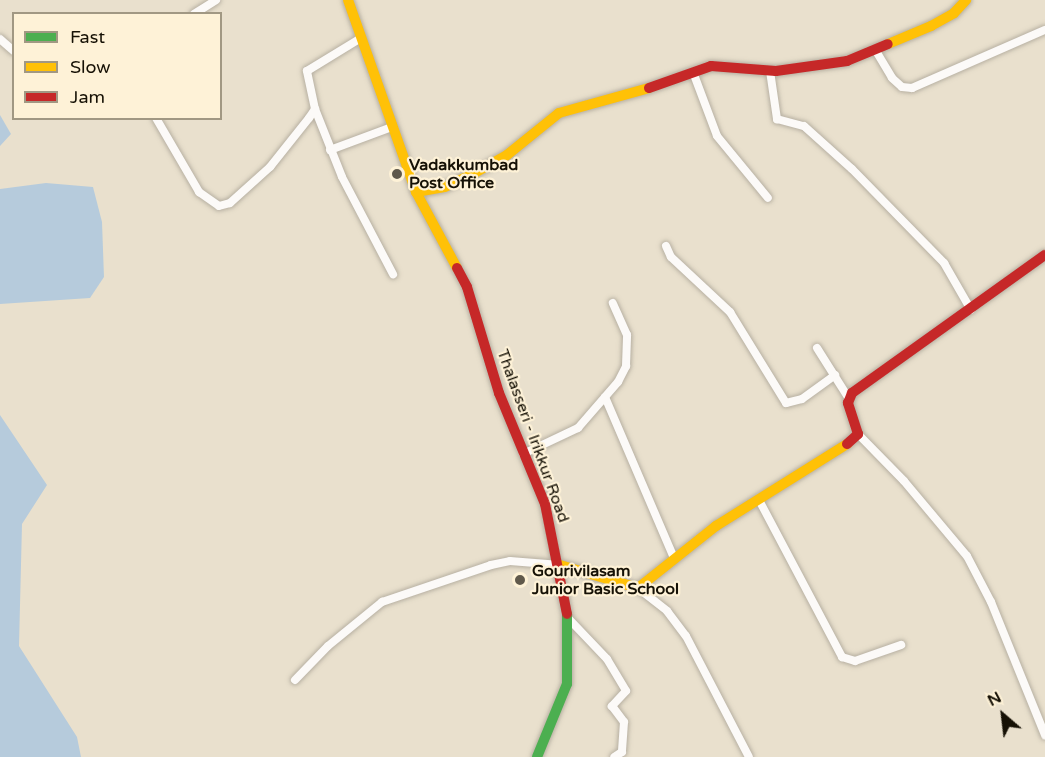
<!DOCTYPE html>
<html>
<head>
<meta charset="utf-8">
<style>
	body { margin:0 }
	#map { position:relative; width:1045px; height:757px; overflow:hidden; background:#e9e0cd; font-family:"Varela Round",sans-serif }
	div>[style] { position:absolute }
	.water>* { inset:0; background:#b6cbdc }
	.roads { filter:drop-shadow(0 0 2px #b7b0a2) drop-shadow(0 0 2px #b7b0a2) }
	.street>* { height:8px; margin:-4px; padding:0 4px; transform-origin:4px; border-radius:4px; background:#fcfaf8 }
	.fast>* { height:10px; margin:-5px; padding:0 5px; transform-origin:5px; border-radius:5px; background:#4caf50 }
	.slow>* { height:10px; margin:-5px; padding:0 5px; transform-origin:5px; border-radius:5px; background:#ffc107 }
	.jam>* { height:10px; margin:-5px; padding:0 5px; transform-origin:5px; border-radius:5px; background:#c62828 }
	.dots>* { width:16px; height:16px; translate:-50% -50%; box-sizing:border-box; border:3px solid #fef2d7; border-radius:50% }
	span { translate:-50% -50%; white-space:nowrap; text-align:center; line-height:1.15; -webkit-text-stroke:4.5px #fef2d7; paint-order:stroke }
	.poi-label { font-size:16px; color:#161105; font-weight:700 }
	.left { translate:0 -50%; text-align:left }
	.street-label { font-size:16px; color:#161105 }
	.legend { position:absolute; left:12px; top:12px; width:210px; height:108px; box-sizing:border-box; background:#fef2d7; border:2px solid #a19883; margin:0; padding:8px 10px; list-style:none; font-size:18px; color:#161105 }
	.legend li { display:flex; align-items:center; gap:12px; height:30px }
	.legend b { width:30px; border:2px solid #a19883 }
	.north { position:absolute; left:973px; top:685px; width:60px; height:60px; -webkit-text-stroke:4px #fef2d7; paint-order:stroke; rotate:332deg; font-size:16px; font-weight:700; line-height:24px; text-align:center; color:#161105 }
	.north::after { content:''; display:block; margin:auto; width:21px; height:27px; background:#161105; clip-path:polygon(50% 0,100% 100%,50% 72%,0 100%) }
</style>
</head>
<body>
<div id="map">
	<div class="water">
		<div style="clip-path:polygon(0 115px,11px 134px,0 146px)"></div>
		<div style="clip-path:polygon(46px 183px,93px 187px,102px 222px,104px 277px,90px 298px,0 304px,0 189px)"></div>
		<div style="clip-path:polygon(0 415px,47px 485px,22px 524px,19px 646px,77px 737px,81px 757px,0 757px)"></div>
	</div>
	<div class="roads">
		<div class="street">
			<div style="left:194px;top:14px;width:26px;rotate:-32deg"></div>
			<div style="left:0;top:39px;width:18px;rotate:41deg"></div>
			<div style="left:876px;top:51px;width:31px;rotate:59deg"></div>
			<div style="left:892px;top:78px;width:13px;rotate:42deg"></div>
			<div style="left:902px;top:87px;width:10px;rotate:6deg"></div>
			<div style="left:912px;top:88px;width:145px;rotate:-23.6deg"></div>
			<div style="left:770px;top:71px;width:49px;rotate:81.7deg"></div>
			<div style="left:777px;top:119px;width:28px;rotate:15deg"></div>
			<div style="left:804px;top:126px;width:64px;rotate:41.9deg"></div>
			<div style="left:852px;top:169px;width:132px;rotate:45.6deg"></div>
			<div style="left:944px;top:263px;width:54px;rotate:60.1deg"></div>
			<div style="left:693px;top:72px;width:68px;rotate:69.4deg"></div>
			<div style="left:717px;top:136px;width:80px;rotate:50.6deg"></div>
			<div style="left:315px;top:109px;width:73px;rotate:68.3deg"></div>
			<div style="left:342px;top:177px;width:110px;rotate:62.3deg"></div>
			<div style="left:156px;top:118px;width:86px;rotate:59.8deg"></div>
			<div style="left:199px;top:192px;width:24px;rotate:35deg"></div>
			<div style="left:219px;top:206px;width:11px;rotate:-15deg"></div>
			<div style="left:230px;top:203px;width:54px;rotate:-42deg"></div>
			<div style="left:270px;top:167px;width:63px;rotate:-51.5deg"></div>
			<div style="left:309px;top:118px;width:11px;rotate:-56deg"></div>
			<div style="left:315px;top:109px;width:39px;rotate:-102deg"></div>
			<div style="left:307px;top:71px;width:63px;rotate:-31.4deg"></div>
			<div style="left:330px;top:150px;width:66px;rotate:-20.4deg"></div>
			<div style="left:666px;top:246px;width:12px;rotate:66deg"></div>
			<div style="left:671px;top:257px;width:81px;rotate:43deg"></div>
			<div style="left:730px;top:312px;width:107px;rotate:58.4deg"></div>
			<div style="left:786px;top:403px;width:16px;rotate:-14deg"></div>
			<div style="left:802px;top:399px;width:41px;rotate:-36deg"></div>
			<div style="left:817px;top:348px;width:58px;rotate:57.7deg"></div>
			<div style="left:605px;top:397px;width:175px;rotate:66.8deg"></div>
			<div style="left:858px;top:434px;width:66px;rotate:45.6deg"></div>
			<div style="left:904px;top:481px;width:98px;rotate:50deg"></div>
			<div style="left:967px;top:556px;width:52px;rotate:62.4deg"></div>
			<div style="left:991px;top:602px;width:144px;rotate:67.9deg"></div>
			<div style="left:523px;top:454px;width:61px;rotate:-25.3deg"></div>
			<div style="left:578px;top:428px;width:61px;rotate:-49deg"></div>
			<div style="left:618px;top:382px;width:18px;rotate:-63deg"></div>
			<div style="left:626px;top:366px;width:31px;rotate:-88deg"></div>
			<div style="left:627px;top:335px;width:35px;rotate:-114deg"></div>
			<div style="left:759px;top:500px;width:178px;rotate:62.1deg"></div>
			<div style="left:842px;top:657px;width:14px;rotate:17deg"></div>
			<div style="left:855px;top:661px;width:49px;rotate:-19.2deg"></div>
			<div style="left:638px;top:588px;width:37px;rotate:38deg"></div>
			<div style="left:667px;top:611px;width:31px;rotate:53deg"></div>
			<div style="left:686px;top:636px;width:136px;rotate:62.5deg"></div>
			<div style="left:567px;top:617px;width:58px;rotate:46.4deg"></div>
			<div style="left:607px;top:659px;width:37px;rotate:59deg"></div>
			<div style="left:626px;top:691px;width:21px;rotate:133deg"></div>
			<div style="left:612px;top:706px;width:20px;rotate:53deg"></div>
			<div style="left:624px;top:722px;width:30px;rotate:94deg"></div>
			<div style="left:622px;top:752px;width:9px;rotate:148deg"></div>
			<div style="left:295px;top:680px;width:47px;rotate:-45.9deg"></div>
			<div style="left:328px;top:646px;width:70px;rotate:-39.2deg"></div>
			<div style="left:382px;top:602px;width:115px;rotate:-18.7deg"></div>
			<div style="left:491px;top:565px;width:19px;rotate:-12deg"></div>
			<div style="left:510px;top:561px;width:50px;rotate:4.6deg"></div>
		</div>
		<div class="fast">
			<div style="left:537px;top:757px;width:79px;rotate:-67.7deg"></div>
			<div style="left:567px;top:684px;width:70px;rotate:-90deg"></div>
		</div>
		<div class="slow">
			<div style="left:348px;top:0;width:204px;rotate:70.5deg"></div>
			<div style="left:416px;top:192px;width:86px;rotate:61.7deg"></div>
			<div style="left:888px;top:44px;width:47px;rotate:-22.7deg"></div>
			<div style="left:931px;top:26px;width:26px;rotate:-29deg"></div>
			<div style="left:954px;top:13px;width:18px;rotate:-47deg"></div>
			<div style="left:416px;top:192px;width:29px;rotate:-10deg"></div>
			<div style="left:445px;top:187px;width:29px;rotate:-25deg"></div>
			<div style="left:471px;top:175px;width:41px;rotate:-29.1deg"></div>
			<div style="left:507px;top:155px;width:67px;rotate:-38.9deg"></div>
			<div style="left:559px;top:113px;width:93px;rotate:-15.5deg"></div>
			<div style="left:560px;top:565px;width:81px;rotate:16.4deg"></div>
			<div style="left:638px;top:588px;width:100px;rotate:-38.5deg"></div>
			<div style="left:716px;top:526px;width:155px;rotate:-32deg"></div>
		</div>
		<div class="jam">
			<div style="left:649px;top:88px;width:66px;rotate:-19.5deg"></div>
			<div style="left:711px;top:66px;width:65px;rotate:4.4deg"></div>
			<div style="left:776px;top:71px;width:72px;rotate:-8deg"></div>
			<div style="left:847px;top:61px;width:44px;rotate:-22.5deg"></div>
			<div style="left:457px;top:268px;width:21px;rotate:62deg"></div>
			<div style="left:467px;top:287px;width:111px;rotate:73.2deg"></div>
			<div style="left:499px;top:393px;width:120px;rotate:67.5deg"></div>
			<div style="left:545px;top:504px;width:112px;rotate:78.7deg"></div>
			<div style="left:847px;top:444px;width:15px;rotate:-42deg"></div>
			<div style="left:858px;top:434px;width:33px;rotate:-108deg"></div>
			<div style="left:848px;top:403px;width:11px;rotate:-68deg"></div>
			<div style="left:852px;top:393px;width:237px;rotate:-35.6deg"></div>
		</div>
	</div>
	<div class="dots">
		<div style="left:397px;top:174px;background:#60594b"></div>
		<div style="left:520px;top:580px;background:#60594b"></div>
	</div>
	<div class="poi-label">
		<span class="left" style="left:409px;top:174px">Vadakkumbad<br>Post Office</span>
		<span class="left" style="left:532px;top:580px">Gourivilasam<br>Junior Basic School</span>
	</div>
	<div class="street-label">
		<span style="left:533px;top:436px;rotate:70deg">Thalasseri - Irikkur Road</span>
	</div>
	<ul class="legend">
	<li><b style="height:8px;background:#4caf50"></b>Fast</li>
	<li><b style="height:8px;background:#ffc107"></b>Slow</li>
	<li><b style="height:8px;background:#c62828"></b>Jam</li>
	</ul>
	<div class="north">N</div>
</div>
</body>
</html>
